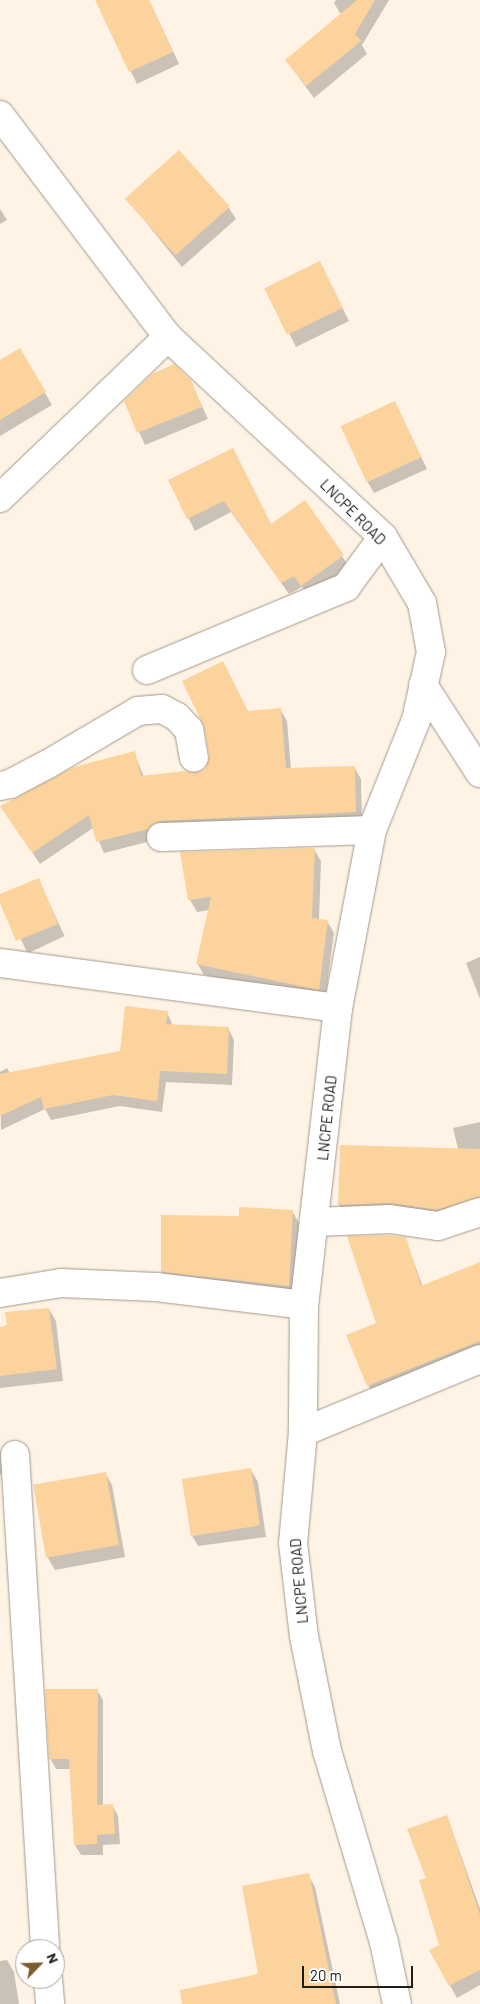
<!DOCTYPE html>
<html>
<head>
<meta charset="utf-8">
<style>
	body { margin:0 }
	#map { position:relative; width:480px; height:2004px; overflow:hidden; background:#fef3e5; font-family:Barlow,sans-serif }
	div>[style] { position:absolute }
	.shadow>* { inset:0; background:#0003; transform-origin:0 0 }
	.building>* { inset:0; background:#fcd39c; transform-origin:0 0 }
	.roads { filter:drop-shadow(0 0 1px #a3998c) drop-shadow(0 0 1px #a3998c) }
	.street>* { height:28px; margin:-14px; padding:0 14px; transform-origin:14px; border-radius:14px; background:#fff }
	span { translate:-50% -50%; white-space:nowrap; text-align:center; line-height:1.15; -webkit-text-stroke:4px #fff; paint-order:stroke }
	.street-label { font-size:15px; color:#211d18 }
	.north { position:absolute; left:15px; top:1939px; width:50px; height:50px; box-sizing:border-box; background:#fff; border:1px solid #a6a5a3; border-radius:50%; rotate:66deg; font-size:14px; font-weight:700; line-height:20px; text-align:center; color:#211d18 }
	.north::after { content:''; display:block; margin:auto; width:18px; height:22px; background:#7b5c31; clip-path:polygon(50% 0,100% 100%,50% 72%,0 100%) }
	.scale { position:absolute; left:302px; top:1966px; width:111px; height:22px; box-sizing:border-box; border:2px solid #211d18; border-top:0; padding-left:6px; font-size:15px; line-height:18px; white-space:nowrap; color:#211d18; -webkit-text-stroke:4px #fff; paint-order:stroke }
</style>
</head>
<body>
<div id="map">
	<div class="shadow">
		<div style="clip-path:polygon(117px 0,149px 0,179px 64px,137px 84px,100px 8px)"></div>
		<div style="clip-path:polygon(336px 0,389px 0,362px 45px,367px 54px,314px 98px,286px 60px,341px 15px,334px 3px)"></div>
		<div style="clip-path:polygon(127px 199px,229px 208px,236px 219px,182px 267px)"></div>
		<div style="clip-path:polygon(0 209px,7px 220px,0 224px)"></div>
		<div style="clip-path:polygon(326px 275px,349px 321px,296px 347px,267px 289px)"></div>
		<div style="clip-path:polygon(26px 360px,52px 405px,0 436px,0 378px)"></div>
		<div style="clip-path:polygon(190px 380px,208px 419px,145px 445px,125px 401px)"></div>
		<div style="clip-path:polygon(395px 403px,427px 469px,374px 493px,367px 481px)"></div>
		<div style="clip-path:polygon(233px 449px,272px 526px,305px 502px,350px 568px,309px 597px,302px 587px,289px 594px,231px 512px,195px 531px,169px 481px)"></div>
		<div style="clip-path:polygon(280px 709px,287px 721px,291px 769px,354px 767px,361px 779px,362px 823px,155px 840px,104px 853px,93px 828px,40px 864px,1px 807px,134px 752px,144px 777px,205px 771px)"></div>
		<div style="clip-path:polygon(314px 849px,321px 861px,319px 920px,327px 921px,334px 933px,325px 1001px,204px 975px,197px 963px,209px 910px,197px 912px,190px 900px,182px 853px)"></div>
		<div style="left:38px;top:879px;width:63px;height:41px;rotate:65deg"></div>
		<div style="clip-path:polygon(480px 957px,480px 999px,466px 963px)"></div>
		<div style="clip-path:polygon(167px 1012px,173px 1026px,228px 1028px,234px 1040px,232px 1085px,166px 1082px,162px 1112px,120px 1106px,51px 1120px,45px 1109px,1px 1130px,0 1072px,7px 1068px,10px 1073px,121px 1052px)"></div>
		<div style="clip-path:polygon(480px 1122px,480px 1211px,347px 1219px,339px 1205px,341px 1146px,458px 1149px,453px 1128px)"></div>
		<div style="clip-path:polygon(292px 1211px,299px 1223px,296px 1297px,169px 1284px,162px 1272px,240px 1217px)"></div>
		<div style="clip-path:polygon(405px 1238px,423px 1287px,480px 1263px,480px 1357px,374px 1396px,368px 1385px,377px 1324px)"></div>
		<div style="clip-path:polygon(49px 1309px,56px 1321px,63px 1381px,0 1388px,0 1328px)"></div>
		<div style="clip-path:polygon(0 1450px,3px 1459px,3px 1473px,0 1475px)"></div>
		<div style="clip-path:polygon(251px 1470px,258px 1482px,266px 1537px,198px 1546px,191px 1534px)"></div>
		<div style="clip-path:polygon(105px 1473px,112px 1485px,125px 1557px,55px 1570px,48px 1558px,34px 1487px)"></div>
		<div style="clip-path:polygon(97px 1690px,103px 1700px,103px 1806px,112px 1805px,118px 1816px,120px 1844px,103px 1845px,103px 1855px,81px 1855px,75px 1845px,70px 1769px,56px 1769px,50px 1758px)"></div>
		<div style="clip-path:polygon(447px 1816px,480px 1909px,480px 1985px,457px 1998px,431px 1951px,441px 1945px,427px 1879px)"></div>
		<div style="clip-path:polygon(308px 1875px,315px 1887px,340px 2004px,237px 2004px,259px 1975px)"></div>
		<div style="clip-path:polygon(7px 1960px,14px 1972px,19px 2004px,0 2004px,0 1961px)"></div>
	</div>
	<div class="building">
		<div style="clip-path:polygon(95px 0,149px 0,173px 52px,129px 72px)"></div>
		<div style="clip-path:polygon(357px 0,375px 0,355px 34px,361px 41px,306px 86px,285px 60px)"></div>
		<div style="left:179px;top:150px;width:76px;height:73px;rotate:48deg"></div>
		<div style="left:320px;top:261px;width:52px;height:62px;rotate:64deg"></div>
		<div style="clip-path:polygon(20px 348px,46px 392px,0 420px,0 360px)"></div>
		<div style="clip-path:polygon(174px 364px,191px 380px,202px 407px,137px 433px,124px 401px,152px 374px)"></div>
		<div style="left:395px;top:401px;width:62px;height:60px;rotate:65deg"></div>
		<div style="clip-path:polygon(233px 448px,271px 524px,305px 500px,344px 555px,301px 586px,294px 576px,281px 583px,224px 501px,187px 519px,168px 480px)"></div>
		<div style="clip-path:polygon(223px 661px,248px 711px,281px 708px,286px 768px,355px 766px,356px 812px,160px 821px,148px 829px,96px 842px,89px 815px,32px 853px,0 806px,74px 767px,135px 751px,141px 776px,186px 771px,196px 773px,205px 769px,209px 756px,204px 727px,182px 681px)"></div>
		<div style="clip-path:polygon(315px 848px,312px 918px,328px 920px,319px 990px,196px 964px,211px 897px,188px 900px,180px 852px)"></div>
		<div style="clip-path:polygon(39px 878px,58px 924px,16px 941px,0 903px,0 894px)"></div>
		<div style="clip-path:polygon(125px 1006px,168px 1011px,166px 1024px,229px 1027px,227px 1074px,160px 1071px,157px 1101px,113px 1095px,44px 1109px,41px 1097px,0 1116px,0 1074px,120px 1051px)"></div>
		<div style="clip-path:polygon(340px 1145px,480px 1149px,480px 1197px,437px 1210px,390px 1203px,338px 1205px)"></div>
		<div style="clip-path:polygon(239px 1207px,293px 1210px,289px 1286px,161px 1272px,161px 1215px,239px 1216px)"></div>
		<div style="clip-path:polygon(389px 1235px,406px 1237px,421px 1286px,480px 1262px,480px 1341px,367px 1386px,346px 1335px,376px 1323px,347px 1236px)"></div>
		<div style="clip-path:polygon(49px 1308px,57px 1369px,0 1376px,0 1327px,7px 1326px,5px 1312px)"></div>
		<div style="left:251px;top:1468px;width:58px;height:70px;rotate:81deg"></div>
		<div style="left:106px;top:1472px;width:74px;height:74px;rotate:80deg"></div>
		<div style="clip-path:polygon(45px 1689px,98px 1689px,97px 1805px,113px 1804px,115px 1834px,97px 1835px,97px 1844px,74px 1845px,69px 1759px,49px 1759px)"></div>
		<div style="clip-path:polygon(447px 1815px,480px 1915px,480px 1970px,449px 1986px,429px 1950px,439px 1945px,419px 1880px,426px 1878px,407px 1829px)"></div>
		<div style="clip-path:polygon(309px 1873px,336px 2004px,182px 2004px,180px 1990px,258px 1974px,242px 1886px)"></div>
	</div>
	<div class="roads">
		<div class="street">
			<div style="left:0;top:115px;width:278px;rotate:52.9deg"></div>
			<div style="left:168px;top:337px;width:294px;rotate:42.9deg"></div>
			<div style="left:383px;top:537px;width:77px;rotate:59.4deg"></div>
			<div style="left:422px;top:603px;width:50px;rotate:79.6deg"></div>
			<div style="left:431px;top:652px;width:70px;rotate:102.4deg"></div>
			<div style="left:416px;top:720px;width:118px;rotate:111.8deg"></div>
			<div style="left:372px;top:830px;width:181px;rotate:100.8deg"></div>
			<div style="left:338px;top:1008px;width:299px;rotate:96.5deg"></div>
			<div style="left:304px;top:1305px;width:127px;rotate:90.5deg"></div>
			<div style="left:303px;top:1432px;width:111px;rotate:95.1deg"></div>
			<div style="left:293px;top:1543px;width:94px;rotate:83.3deg"></div>
			<div style="left:304px;top:1636px;width:117px;rotate:78.7deg"></div>
			<div style="left:327px;top:1751px;width:199px;rotate:73.4deg"></div>
			<div style="left:384px;top:1942px;width:63px;rotate:78.2deg"></div>
			<div style="left:0;top:498px;width:233px;rotate:-43.8deg"></div>
			<div style="left:147px;top:670px;width:216px;rotate:-22.6deg"></div>
			<div style="left:346px;top:587px;width:62px;rotate:-53.5deg"></div>
			<div style="left:423px;top:685px;width:105px;rotate:57.1deg"></div>
			<div style="left:0;top:786px;width:10px;rotate:-11deg"></div>
			<div style="left:10px;top:784px;width:43px;rotate:-27.8deg"></div>
			<div style="left:48px;top:764px;width:104px;rotate:-30.5deg"></div>
			<div style="left:138px;top:711px;width:24px;rotate:-5deg"></div>
			<div style="left:162px;top:709px;width:17px;rotate:28deg"></div>
			<div style="left:177px;top:717px;width:18px;rotate:47deg"></div>
			<div style="left:189px;top:730px;width:28px;rotate:80deg"></div>
			<div style="left:161px;top:837px;width:211px;rotate:-1.9deg"></div>
			<div style="left:0;top:963px;width:341px;rotate:7.6deg"></div>
			<div style="left:315px;top:1222px;width:75px;rotate:-2.3deg"></div>
			<div style="left:390px;top:1219px;width:49px;rotate:8.3deg"></div>
			<div style="left:438px;top:1226px;width:44px;rotate:-18.4deg"></div>
			<div style="left:0;top:1293px;width:62px;rotate:-9.3deg"></div>
			<div style="left:61px;top:1283px;width:95px;rotate:2.4deg"></div>
			<div style="left:156px;top:1287px;width:149px;rotate:6.9deg"></div>
			<div style="left:303px;top:1432px;width:191px;rotate:-22.4deg"></div>
			<div style="left:15px;top:1455px;width:495px;rotate:86.5deg"></div>
			<div style="left:48px;top:1979px;width:25px;rotate:85deg"></div>
		</div>
	</div>
	<div class="street-label">
		<span style="left:353px;top:512px;rotate:45deg">LNCPE ROAD</span>
		<span style="left:327px;top:1118px;rotate:-84deg">LNCPE ROAD</span>
		<span style="left:299px;top:1581px;rotate:-95deg">LNCPE ROAD</span>
	</div>
	<div class="north">N</div>
	<div class="scale">20 m</div>
</div>
</body>
</html>
